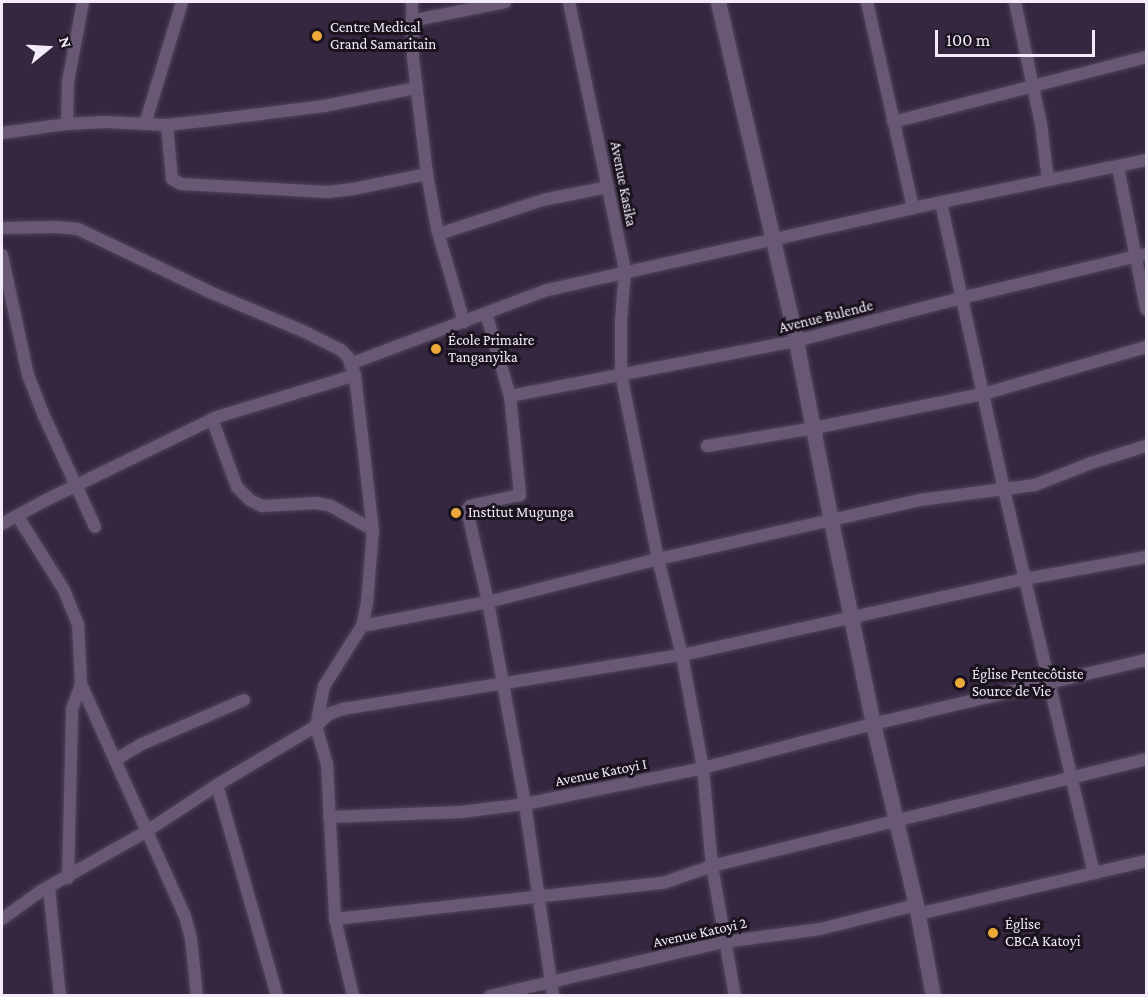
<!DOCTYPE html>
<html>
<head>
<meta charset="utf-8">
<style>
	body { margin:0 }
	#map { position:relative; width:1148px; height:997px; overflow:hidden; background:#362740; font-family:"Crimson Pro",serif }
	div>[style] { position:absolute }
	.roads { filter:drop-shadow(0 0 2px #504459) drop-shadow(0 0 2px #504459) }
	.minor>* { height:12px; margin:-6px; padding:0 6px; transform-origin:6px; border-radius:6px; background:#685874 }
	.tertiary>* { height:15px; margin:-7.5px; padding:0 7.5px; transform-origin:7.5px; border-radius:7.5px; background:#685874 }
	.dots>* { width:16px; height:16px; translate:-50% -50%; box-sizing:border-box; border:3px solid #1a131e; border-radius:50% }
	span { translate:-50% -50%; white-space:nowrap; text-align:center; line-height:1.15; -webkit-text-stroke:6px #1a131e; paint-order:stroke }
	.poi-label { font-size:15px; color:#f3eafa }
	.left { translate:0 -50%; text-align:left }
	.street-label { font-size:15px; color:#f3eafa }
	.frame { position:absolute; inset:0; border:3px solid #f3eafa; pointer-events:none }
	.north { position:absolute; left:18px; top:18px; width:60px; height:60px; -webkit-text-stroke:4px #1a131e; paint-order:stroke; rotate:72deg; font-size:16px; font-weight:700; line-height:24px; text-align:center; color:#f3eafa }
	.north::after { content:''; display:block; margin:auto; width:21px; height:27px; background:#f3eafa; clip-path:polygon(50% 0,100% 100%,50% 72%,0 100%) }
	.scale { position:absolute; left:935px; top:30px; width:160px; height:27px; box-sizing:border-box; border:3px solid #f3eafa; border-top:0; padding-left:8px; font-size:18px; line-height:21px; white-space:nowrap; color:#f3eafa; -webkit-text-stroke:4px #1a131e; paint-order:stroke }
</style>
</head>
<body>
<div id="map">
	<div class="roads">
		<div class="minor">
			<div style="left:412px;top:2px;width:56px;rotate:89deg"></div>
			<div style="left:413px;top:58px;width:117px;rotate:83.1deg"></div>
			<div style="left:427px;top:174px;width:56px;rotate:79.7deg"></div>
			<div style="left:437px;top:229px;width:97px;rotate:73.8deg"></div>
			<div style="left:569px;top:2px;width:275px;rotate:78.2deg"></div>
			<div style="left:625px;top:271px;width:50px;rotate:94.6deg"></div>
			<div style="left:621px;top:321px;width:53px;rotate:90deg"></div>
			<div style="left:621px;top:374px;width:189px;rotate:78.7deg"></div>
			<div style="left:658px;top:559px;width:99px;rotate:76deg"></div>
			<div style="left:682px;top:655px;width:115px;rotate:79.5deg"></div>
			<div style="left:703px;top:768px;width:98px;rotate:84.8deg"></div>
			<div style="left:712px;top:866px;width:132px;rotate:80deg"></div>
			<div style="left:867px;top:2px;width:211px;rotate:77.4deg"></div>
			<div style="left:1015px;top:2px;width:125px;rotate:78deg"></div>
			<div style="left:1041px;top:124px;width:56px;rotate:82.9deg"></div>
			<div style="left:411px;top:21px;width:96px;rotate:-11.4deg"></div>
			<div style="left:893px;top:122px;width:261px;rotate:-14.4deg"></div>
			<div style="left:67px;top:124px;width:42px;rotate:-88.6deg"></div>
			<div style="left:68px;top:82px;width:81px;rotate:-79.4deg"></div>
			<div style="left:145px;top:124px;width:127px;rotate:-73.1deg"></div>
			<div style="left:167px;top:125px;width:54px;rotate:84.7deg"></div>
			<div style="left:172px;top:179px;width:10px;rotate:29deg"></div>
			<div style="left:181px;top:184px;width:147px;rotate:3.1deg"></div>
			<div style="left:328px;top:192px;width:25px;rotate:-7deg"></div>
			<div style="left:353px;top:189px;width:76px;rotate:-11.5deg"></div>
			<div style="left:2px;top:133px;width:66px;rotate:-7.9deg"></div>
			<div style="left:67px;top:124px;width:39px;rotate:-3deg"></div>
			<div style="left:106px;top:122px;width:61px;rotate:2.8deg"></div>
			<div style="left:167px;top:125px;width:54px;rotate:-6.3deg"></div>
			<div style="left:221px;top:119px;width:104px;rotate:-7.2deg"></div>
			<div style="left:324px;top:106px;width:95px;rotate:-11deg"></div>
			<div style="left:1118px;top:167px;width:145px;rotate:78.8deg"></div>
			<div style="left:941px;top:203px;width:294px;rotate:77.6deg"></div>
			<div style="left:1004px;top:490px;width:394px;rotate:76.8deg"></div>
			<div style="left:2px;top:228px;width:54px;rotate:-1.1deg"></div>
			<div style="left:56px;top:227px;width:22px;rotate:5deg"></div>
			<div style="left:78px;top:229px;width:148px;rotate:25.5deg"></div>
			<div style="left:212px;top:293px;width:99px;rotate:22.7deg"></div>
			<div style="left:303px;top:331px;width:42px;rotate:26.6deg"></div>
			<div style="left:341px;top:350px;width:10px;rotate:45deg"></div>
			<div style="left:348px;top:357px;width:19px;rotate:69deg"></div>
			<div style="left:355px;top:375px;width:156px;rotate:83.4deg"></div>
			<div style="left:373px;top:530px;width:73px;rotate:94.7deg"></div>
			<div style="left:367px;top:603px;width:24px;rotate:102deg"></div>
			<div style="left:362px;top:626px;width:71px;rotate:122.3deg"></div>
			<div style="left:324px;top:686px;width:41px;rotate:101.3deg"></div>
			<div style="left:316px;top:726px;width:40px;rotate:74deg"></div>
			<div style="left:327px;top:764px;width:155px;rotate:87deg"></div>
			<div style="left:335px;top:919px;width:79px;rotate:76.8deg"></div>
			<div style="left:439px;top:234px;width:109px;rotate:-18.1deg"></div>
			<div style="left:543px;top:200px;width:66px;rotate:-11.3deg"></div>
			<div style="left:2px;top:255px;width:123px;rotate:77.8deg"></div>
			<div style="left:28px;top:375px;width:44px;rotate:68.7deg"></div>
			<div style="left:44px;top:416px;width:122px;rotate:65.3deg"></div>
			<div style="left:486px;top:313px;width:86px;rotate:73.9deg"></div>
			<div style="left:510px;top:396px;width:100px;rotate:84.2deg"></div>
			<div style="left:520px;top:495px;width:51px;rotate:167.6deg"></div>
			<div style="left:470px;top:506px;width:5px;rotate:127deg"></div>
			<div style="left:467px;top:510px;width:94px;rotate:77.1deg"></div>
			<div style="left:488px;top:602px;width:205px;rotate:79.6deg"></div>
			<div style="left:525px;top:804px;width:194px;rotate:81.7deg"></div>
			<div style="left:350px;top:364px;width:210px;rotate:-20.6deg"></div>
			<div style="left:547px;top:290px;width:375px;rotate:-12.6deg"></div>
			<div style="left:913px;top:208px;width:238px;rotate:-11.6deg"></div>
			<div style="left:510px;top:396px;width:291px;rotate:-10.9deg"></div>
			<div style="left:796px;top:341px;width:171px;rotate:-14.6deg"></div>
			<div style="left:961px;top:298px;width:190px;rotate:-13.4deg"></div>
			<div style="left:212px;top:419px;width:72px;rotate:69.8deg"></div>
			<div style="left:237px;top:487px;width:18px;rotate:45deg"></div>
			<div style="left:250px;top:500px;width:13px;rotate:27deg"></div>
			<div style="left:262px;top:506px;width:54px;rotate:-3.2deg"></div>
			<div style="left:316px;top:503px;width:15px;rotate:11deg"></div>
			<div style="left:331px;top:506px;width:48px;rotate:29.7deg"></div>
			<div style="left:707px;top:446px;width:109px;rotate:-9.5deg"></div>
			<div style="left:814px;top:428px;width:172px;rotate:-11.4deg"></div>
			<div style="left:983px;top:394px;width:170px;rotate:-16.1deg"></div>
			<div style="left:18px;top:517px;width:86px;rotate:57.8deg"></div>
			<div style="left:64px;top:590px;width:37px;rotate:68deg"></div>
			<div style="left:78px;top:624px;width:60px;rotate:87.1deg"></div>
			<div style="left:81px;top:684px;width:254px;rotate:65.9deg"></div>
			<div style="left:185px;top:916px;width:24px;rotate:75deg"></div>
			<div style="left:191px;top:939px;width:57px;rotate:84deg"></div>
			<div style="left:2px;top:524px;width:48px;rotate:-28.7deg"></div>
			<div style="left:44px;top:501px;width:192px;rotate:-25.9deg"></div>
			<div style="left:217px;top:417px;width:144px;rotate:-16.9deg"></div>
			<div style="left:362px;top:626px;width:128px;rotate:-10.8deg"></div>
			<div style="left:488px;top:602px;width:175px;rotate:-14.2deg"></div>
			<div style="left:658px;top:559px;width:269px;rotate:-12.7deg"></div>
			<div style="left:920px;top:500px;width:116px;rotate:-7.4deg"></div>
			<div style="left:1035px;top:485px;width:60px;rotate:-21.4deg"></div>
			<div style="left:1091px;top:463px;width:58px;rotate:-17.2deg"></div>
			<div style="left:115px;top:760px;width:31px;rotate:-31deg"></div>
			<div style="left:142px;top:744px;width:111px;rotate:-23.3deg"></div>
			<div style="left:217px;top:785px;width:219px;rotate:74.1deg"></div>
			<div style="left:329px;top:817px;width:132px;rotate:-2.2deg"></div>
			<div style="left:461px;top:812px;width:64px;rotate:-7.1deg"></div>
			<div style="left:525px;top:804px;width:182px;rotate:-11.4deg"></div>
			<div style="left:703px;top:768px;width:176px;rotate:-14.5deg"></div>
			<div style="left:873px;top:724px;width:280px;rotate:-13.2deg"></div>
			<div style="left:68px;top:878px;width:169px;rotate:-88.6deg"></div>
			<div style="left:72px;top:709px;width:27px;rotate:-70deg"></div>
			<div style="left:49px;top:888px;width:109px;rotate:84.2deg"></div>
			<div style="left:918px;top:914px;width:234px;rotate:-13.1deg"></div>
			<div style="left:2px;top:919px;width:48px;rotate:-35.7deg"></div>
			<div style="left:41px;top:891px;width:122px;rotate:-29.5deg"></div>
			<div style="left:147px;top:831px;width:84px;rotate:-33.3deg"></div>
			<div style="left:217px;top:785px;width:115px;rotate:-30.8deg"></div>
			<div style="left:316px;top:726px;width:18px;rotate:-43deg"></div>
			<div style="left:329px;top:714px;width:15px;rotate:-20deg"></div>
			<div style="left:343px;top:709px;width:343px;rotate:-9.1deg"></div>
			<div style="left:682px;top:655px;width:351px;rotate:-12.5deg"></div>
			<div style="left:1025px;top:579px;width:123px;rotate:-10.3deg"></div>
			<div style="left:335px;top:919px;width:330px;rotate:-6.3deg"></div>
			<div style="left:663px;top:883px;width:52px;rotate:-19.1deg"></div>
			<div style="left:712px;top:866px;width:447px;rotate:-13.8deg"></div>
			<div style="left:490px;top:996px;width:240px;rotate:-13deg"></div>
			<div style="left:724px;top:942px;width:97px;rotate:-7.7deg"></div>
			<div style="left:820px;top:929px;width:99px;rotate:-14deg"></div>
		</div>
		<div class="tertiary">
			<div style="left:718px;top:2px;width:348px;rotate:77deg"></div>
			<div style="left:796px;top:341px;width:183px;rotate:79deg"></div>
			<div style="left:831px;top:521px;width:207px;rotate:78.3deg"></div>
			<div style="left:873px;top:724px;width:186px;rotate:76.6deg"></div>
			<div style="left:916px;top:905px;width:93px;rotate:79.4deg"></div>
		</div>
	</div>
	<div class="dots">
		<div style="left:317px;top:36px;background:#eca93a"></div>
		<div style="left:436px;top:349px;background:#eca93a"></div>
		<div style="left:456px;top:513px;background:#eca93a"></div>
		<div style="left:960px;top:683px;background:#eca93a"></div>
		<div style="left:993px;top:933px;background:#eca93a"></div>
	</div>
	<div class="poi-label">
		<span class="left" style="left:330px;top:36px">Centre Medical<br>Grand Samaritain</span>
		<span class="left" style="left:448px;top:349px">École Primaire<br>Tanganyika</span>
		<span class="left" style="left:468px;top:513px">Institut Mugunga</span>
		<span class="left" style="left:972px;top:683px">Église Pentecôtiste<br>Source de Vie</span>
		<span class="left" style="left:1005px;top:933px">Église<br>CBCA Katoyi</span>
	</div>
	<div class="street-label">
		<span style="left:623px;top:184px;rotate:79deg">Avenue Kasika</span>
		<span style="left:826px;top:317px;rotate:-14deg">Avenue Bulende</span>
		<span style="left:601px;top:773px;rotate:-11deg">Avenue Katoyi I</span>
		<span style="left:700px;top:933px;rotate:-12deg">Avenue Katoyi 2</span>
	</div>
	<div class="frame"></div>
	<div class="north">N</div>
	<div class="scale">100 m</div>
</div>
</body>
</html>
